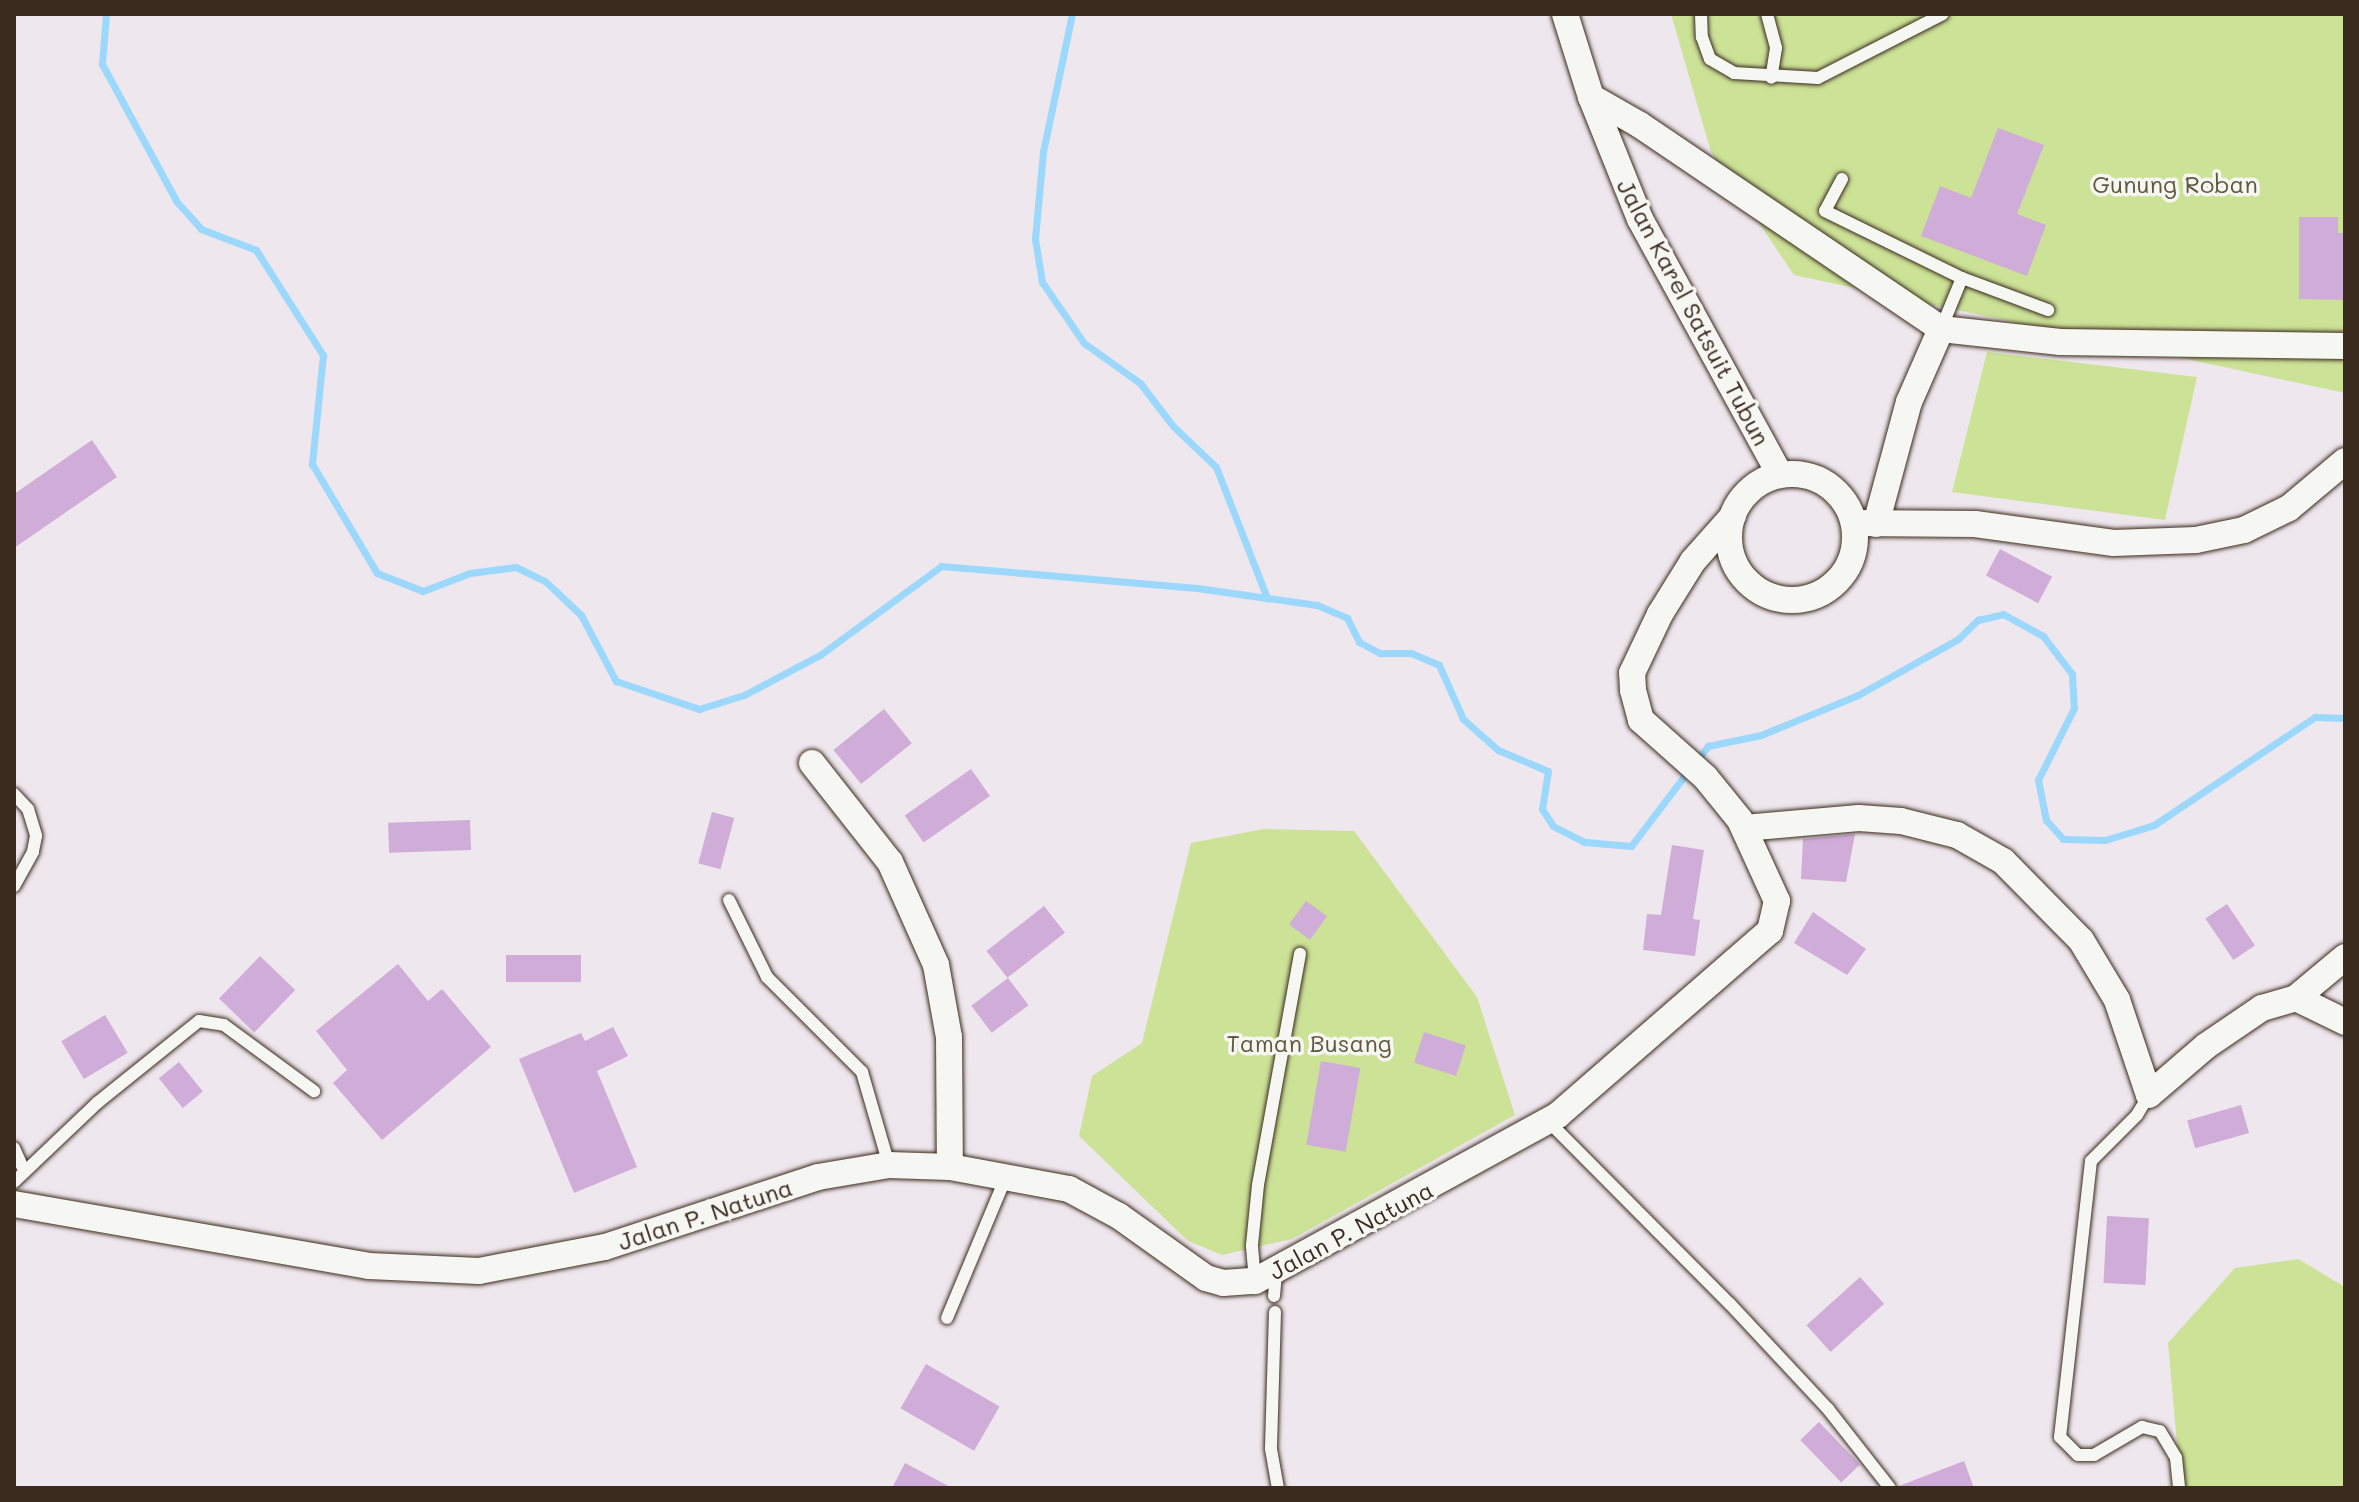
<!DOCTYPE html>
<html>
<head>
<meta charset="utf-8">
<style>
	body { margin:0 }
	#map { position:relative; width:2359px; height:1502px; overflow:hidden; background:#eee7ed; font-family:Mali,sans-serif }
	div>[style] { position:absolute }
	.green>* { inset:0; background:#cce297 }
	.stream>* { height:7px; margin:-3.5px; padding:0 3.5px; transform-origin:3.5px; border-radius:3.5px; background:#9bd8fc }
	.building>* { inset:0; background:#cfadd8; transform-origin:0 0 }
	.roads { filter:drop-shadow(0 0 2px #3b2a1e) drop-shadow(0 0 2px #3b2a1e) }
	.lane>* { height:12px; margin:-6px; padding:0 6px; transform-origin:6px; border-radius:6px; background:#f6f6f2 }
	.street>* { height:26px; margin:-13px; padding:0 13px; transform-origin:13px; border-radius:13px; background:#f6f6f2 }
	.street>.ring { margin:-13px; padding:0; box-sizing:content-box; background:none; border:26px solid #f6f6f2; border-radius:50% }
	span { translate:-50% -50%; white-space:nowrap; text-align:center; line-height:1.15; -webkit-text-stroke:7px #f6f6f2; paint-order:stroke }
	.park-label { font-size:24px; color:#5f583c }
	.street-label { font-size:24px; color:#3b2a1e }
	.frame { position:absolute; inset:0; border:16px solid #3b2a1e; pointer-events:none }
</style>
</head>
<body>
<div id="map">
	<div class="green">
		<div style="clip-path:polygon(1671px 14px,2345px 14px,2345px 393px,1794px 275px,1711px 152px)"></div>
		<div style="clip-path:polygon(1987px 352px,2197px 377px,2165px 520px,1952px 492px)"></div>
		<div style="clip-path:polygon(1264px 829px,1354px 831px,1477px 997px,1515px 1115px,1292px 1239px,1222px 1255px,1188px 1241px,1079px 1136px,1092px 1076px,1142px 1043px,1191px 843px)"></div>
		<div style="clip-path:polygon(2298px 1259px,2345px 1287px,2345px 1488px,2181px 1488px,2168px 1343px,2235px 1268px)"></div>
	</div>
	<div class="stream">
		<div style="left:106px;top:14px;width:50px;rotate:94.6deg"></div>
		<div style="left:102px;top:64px;width:157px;rotate:61.5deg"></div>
		<div style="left:177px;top:202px;width:36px;rotate:48deg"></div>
		<div style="left:201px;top:229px;width:59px;rotate:20.9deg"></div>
		<div style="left:256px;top:250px;width:125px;rotate:57.5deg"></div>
		<div style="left:323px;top:355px;width:110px;rotate:95.8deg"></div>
		<div style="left:312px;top:464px;width:127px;rotate:59.2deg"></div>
		<div style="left:377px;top:573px;width:49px;rotate:21.4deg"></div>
		<div style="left:423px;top:591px;width:50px;rotate:-21deg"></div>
		<div style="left:470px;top:573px;width:46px;rotate:-7.4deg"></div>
		<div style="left:516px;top:567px;width:32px;rotate:26deg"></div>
		<div style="left:545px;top:581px;width:50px;rotate:43.4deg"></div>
		<div style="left:581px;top:615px;width:75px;rotate:62.1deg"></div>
		<div style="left:616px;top:681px;width:88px;rotate:18.6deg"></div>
		<div style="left:699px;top:709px;width:47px;rotate:-17.3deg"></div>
		<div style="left:744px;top:695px;width:86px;rotate:-27.8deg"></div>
		<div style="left:820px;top:655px;width:150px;rotate:-36.3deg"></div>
		<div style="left:941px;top:566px;width:257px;rotate:4.9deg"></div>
		<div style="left:1197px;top:588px;width:121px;rotate:8.1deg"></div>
		<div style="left:1317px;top:605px;width:33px;rotate:23deg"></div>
		<div style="left:1347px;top:618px;width:27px;rotate:63deg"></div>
		<div style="left:1359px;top:642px;width:24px;rotate:28deg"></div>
		<div style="left:1380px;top:653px;width:31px"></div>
		<div style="left:1411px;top:653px;width:30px;rotate:23deg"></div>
		<div style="left:1439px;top:665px;width:59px;rotate:66deg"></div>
		<div style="left:1463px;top:719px;width:47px;rotate:41.5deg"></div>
		<div style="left:1498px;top:750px;width:54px;rotate:22.8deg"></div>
		<div style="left:1548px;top:771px;width:38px;rotate:99deg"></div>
		<div style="left:1542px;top:809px;width:20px;rotate:57deg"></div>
		<div style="left:1553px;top:826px;width:36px;rotate:27deg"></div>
		<div style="left:1585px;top:842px;width:46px;rotate:5deg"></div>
		<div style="left:1631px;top:846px;width:96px;rotate:-52.7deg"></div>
		<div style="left:1072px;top:14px;width:141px;rotate:101.9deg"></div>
		<div style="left:1043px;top:152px;width:87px;rotate:95.3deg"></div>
		<div style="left:1035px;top:239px;width:44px;rotate:80.8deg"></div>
		<div style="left:1042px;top:282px;width:74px;rotate:55.5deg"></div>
		<div style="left:1084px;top:343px;width:69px;rotate:35.5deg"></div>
		<div style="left:1140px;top:383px;width:54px;rotate:52.5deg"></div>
		<div style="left:1173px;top:426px;width:59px;rotate:43.6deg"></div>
		<div style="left:1216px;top:467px;width:141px;rotate:68.7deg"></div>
		<div style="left:1697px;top:760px;width:18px;rotate:-52deg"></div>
		<div style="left:1708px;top:746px;width:54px;rotate:-11.7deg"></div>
		<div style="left:1761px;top:735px;width:105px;rotate:-22.4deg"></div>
		<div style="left:1858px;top:695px;width:115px;rotate:-29.2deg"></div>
		<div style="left:1958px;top:639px;width:28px;rotate:-44deg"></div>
		<div style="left:1978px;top:620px;width:26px;rotate:-13deg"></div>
		<div style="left:2003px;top:614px;width:46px;rotate:28.8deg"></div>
		<div style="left:2043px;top:636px;width:48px;rotate:52.7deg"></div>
		<div style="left:2072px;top:674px;width:34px;rotate:87deg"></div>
		<div style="left:2074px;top:708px;width:80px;rotate:116.6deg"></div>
		<div style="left:2038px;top:780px;width:41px;rotate:78.7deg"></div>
		<div style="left:2046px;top:820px;width:25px;rotate:48deg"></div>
		<div style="left:2063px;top:839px;width:42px;rotate:1.4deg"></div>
		<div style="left:2105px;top:840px;width:51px;rotate:-17deg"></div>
		<div style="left:2154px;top:825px;width:194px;rotate:-33.9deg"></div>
		<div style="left:2315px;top:717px;width:30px;rotate:2deg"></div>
	</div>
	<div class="building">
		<div style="clip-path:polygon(1998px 128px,2044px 145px,2017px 214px,2046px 225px,2027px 276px,1921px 236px,1940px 186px,1971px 198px)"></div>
		<div style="clip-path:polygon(2299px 217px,2338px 217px,2338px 233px,2345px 233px,2345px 300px,2299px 299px)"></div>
		<div style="clip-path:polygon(92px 440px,117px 477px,14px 548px,14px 494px)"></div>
		<div style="left:2000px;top:549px;width:59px;height:30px;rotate:28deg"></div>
		<div style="left:884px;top:709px;width:44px;height:65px;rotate:51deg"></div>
		<div style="left:971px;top:769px;width:33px;height:81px;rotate:55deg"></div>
		<div style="left:712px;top:812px;width:23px;height:53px;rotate:15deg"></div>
		<div style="left:470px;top:820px;width:30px;height:82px;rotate:88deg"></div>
		<div style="clip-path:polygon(1855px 834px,1846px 882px,1801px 879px,1803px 839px)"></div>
		<div style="clip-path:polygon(1672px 845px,1704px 850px,1693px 919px,1700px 920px,1695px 956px,1643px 950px,1647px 914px,1661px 915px)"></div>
		<div style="left:1306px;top:901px;width:26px;height:29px;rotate:36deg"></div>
		<div style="left:2227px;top:904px;width:50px;height:26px;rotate:56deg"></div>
		<div style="left:1044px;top:906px;width:34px;height:73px;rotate:52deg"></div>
		<div style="clip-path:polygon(1813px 912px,1866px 949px,1847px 975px,1794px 943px)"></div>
		<div style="left:581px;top:955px;width:27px;height:75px;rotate:90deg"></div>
		<div style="left:260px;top:956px;width:49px;height:59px;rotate:44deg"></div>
		<div style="clip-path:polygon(398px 964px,428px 1001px,442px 989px,491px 1047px,382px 1140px,333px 1083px,347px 1070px,316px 1031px)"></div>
		<div style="left:1008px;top:978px;width:34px;height:46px;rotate:53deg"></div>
		<div style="left:105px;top:1015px;width:44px;height:51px;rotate:59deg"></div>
		<div style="clip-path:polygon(613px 1027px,628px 1056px,597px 1071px,637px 1167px,574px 1193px,519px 1059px,581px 1033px,585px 1041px)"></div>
		<div style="left:1424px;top:1032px;width:44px;height:32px;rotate:18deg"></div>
		<div style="left:1321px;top:1061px;width:40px;height:85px;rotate:10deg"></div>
		<div style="left:179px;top:1062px;width:38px;height:26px;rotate:51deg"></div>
		<div style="left:2241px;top:1105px;width:29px;height:56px;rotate:74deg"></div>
		<div style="left:2107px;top:1216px;width:42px;height:67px;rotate:3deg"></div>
		<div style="left:1860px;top:1277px;width:36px;height:72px;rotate:48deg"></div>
		<div style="left:926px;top:1364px;width:85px;height:51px;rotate:30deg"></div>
		<div style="left:1819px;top:1422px;width:59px;height:26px;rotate:46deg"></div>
		<div style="clip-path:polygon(1964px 1461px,1974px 1488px,1899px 1488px,1899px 1486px)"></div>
		<div style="clip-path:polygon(905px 1463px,952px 1488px,892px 1488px)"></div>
	</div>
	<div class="roads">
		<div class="lane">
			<div style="left:1701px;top:14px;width:23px;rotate:88deg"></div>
			<div style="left:1702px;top:37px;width:23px;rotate:70deg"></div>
			<div style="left:1710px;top:59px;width:28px;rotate:30deg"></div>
			<div style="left:1734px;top:73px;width:84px;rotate:3.4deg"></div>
			<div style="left:1818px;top:78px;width:140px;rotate:-27.1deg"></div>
			<div style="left:1767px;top:14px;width:35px;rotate:75deg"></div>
			<div style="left:1776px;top:48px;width:30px;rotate:99deg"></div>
			<div style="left:1842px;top:179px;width:36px;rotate:118deg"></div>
			<div style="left:1825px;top:211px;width:153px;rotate:26.1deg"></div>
			<div style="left:1962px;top:278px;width:55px;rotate:112.4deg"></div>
			<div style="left:1962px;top:278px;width:92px;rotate:20.4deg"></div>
			<div style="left:14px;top:794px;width:21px;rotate:47deg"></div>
			<div style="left:28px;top:809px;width:28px;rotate:73deg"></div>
			<div style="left:36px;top:836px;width:16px;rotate:101deg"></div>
			<div style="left:33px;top:852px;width:39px;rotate:119deg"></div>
			<div style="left:729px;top:900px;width:86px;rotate:63.7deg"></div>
			<div style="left:767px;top:977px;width:134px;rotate:45deg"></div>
			<div style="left:862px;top:1072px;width:97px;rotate:73.8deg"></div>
			<div style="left:2149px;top:1095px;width:23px;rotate:121deg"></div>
			<div style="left:2137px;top:1115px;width:65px;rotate:135deg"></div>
			<div style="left:2091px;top:1161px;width:278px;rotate:96.4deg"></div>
			<div style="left:2060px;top:1437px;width:25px;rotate:45deg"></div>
			<div style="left:2078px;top:1455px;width:16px"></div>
			<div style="left:2094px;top:1455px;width:56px;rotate:-30.3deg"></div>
			<div style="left:2142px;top:1427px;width:18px;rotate:13deg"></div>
			<div style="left:2160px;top:1431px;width:31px;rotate:59deg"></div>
			<div style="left:2176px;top:1458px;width:30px;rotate:84deg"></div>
			<div style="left:1548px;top:1121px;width:258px;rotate:45.2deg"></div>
			<div style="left:1730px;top:1304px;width:144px;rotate:47deg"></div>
			<div style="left:1828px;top:1409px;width:100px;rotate:51.9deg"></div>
			<div style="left:14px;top:1148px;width:24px;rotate:66deg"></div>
			<div style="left:14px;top:1182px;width:115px;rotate:-43.6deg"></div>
			<div style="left:97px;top:1103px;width:131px;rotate:-38.8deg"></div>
			<div style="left:199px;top:1021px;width:25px;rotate:9deg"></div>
			<div style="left:224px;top:1025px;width:112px;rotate:36.3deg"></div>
			<div style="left:1255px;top:1281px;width:36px;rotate:-95deg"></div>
			<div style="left:1252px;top:1245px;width:60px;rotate:-84.3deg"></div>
			<div style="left:1258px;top:1185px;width:235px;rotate:-79.7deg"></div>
			<div style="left:1274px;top:1296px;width:24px;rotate:-85deg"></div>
			<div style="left:1275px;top:1312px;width:137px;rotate:91.7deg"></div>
			<div style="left:1271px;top:1449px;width:40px;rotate:80deg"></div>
			<div style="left:947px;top:1318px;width:153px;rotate:-67.3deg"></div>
		</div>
		<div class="street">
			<div style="left:1565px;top:14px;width:87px;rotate:72.6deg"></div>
			<div style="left:1591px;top:97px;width:131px;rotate:68.1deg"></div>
			<div style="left:1640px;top:219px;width:290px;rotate:61.3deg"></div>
			<div style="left:1591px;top:97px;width:56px;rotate:29.7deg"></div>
			<div style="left:1640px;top:125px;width:364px;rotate:34.1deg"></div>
			<div style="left:1941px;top:329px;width:120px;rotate:6.2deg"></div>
			<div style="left:2060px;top:342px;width:285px;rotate:0.8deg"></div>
			<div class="ring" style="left:1729px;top:474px;width:100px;height:100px"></div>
			<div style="left:1855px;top:523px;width:120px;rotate:0.5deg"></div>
			<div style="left:1975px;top:524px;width:140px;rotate:7.8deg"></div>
			<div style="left:2114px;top:543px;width:82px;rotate:-2.1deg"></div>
			<div style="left:2196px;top:540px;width:49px;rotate:-11.8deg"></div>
			<div style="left:2244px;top:530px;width:50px;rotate:-26.1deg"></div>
			<div style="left:2289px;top:508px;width:73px;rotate:-40deg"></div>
			<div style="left:1876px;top:524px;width:126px;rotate:-74.9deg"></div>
			<div style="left:1909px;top:402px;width:80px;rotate:-66.3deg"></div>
			<div style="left:812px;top:763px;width:126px;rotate:51.8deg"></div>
			<div style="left:890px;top:862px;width:113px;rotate:65.9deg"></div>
			<div style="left:936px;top:965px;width:73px;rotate:79.8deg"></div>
			<div style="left:949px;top:1037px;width:130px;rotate:89.6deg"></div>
			<div style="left:1744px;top:828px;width:115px;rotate:-5deg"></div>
			<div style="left:1859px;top:818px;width:42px;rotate:4.1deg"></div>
			<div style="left:1901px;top:821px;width:58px;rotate:14deg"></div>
			<div style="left:1957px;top:835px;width:53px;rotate:29.5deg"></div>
			<div style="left:2003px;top:861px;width:111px;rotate:45.4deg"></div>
			<div style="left:2081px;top:940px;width:70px;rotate:59deg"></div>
			<div style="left:2117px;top:1000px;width:100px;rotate:71.4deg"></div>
			<div style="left:2149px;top:1095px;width:75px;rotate:-40.7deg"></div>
			<div style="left:2206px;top:1046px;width:68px;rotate:-34.2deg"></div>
			<div style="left:2262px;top:1008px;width:35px;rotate:-16deg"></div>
			<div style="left:2296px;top:998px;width:55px;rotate:26.1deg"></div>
			<div style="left:2296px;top:998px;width:64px;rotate:-39.9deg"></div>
			<div style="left:14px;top:1204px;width:360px;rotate:9.9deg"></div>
			<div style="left:369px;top:1266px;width:110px;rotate:2.6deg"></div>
			<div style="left:479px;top:1271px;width:128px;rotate:-10.8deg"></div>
			<div style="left:605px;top:1247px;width:224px;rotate:-18.2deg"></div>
			<div style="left:818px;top:1177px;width:72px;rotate:-9.6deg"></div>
			<div style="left:889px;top:1165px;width:61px;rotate:1.9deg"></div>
			<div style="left:950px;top:1167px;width:121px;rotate:10.5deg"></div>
			<div style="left:1069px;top:1189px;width:57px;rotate:28.4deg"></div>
			<div style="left:1119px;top:1216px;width:107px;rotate:35.5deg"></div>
			<div style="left:1206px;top:1278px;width:18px;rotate:16deg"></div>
			<div style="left:1223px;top:1283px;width:32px;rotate:-4deg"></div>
			<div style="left:1255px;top:1281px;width:345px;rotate:-28.7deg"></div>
			<div style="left:1558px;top:1115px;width:281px;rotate:-41deg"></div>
			<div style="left:1770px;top:931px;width:31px;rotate:-77deg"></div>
			<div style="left:1777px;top:901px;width:89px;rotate:-114.6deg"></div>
			<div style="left:1740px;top:820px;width:55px;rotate:-129.1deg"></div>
			<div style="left:1705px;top:777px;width:86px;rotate:-138.3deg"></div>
			<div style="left:1641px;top:720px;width:31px;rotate:-105deg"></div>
			<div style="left:1633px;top:690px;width:17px;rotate:-93deg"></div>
			<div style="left:1632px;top:673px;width:65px;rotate:-64.6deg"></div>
			<div style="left:1660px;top:614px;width:62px;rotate:-58.1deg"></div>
			<div style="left:1693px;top:561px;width:60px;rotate:-48.4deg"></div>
		</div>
	</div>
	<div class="park-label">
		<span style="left:2175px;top:184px">Gunung Roban</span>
		<span style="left:1309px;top:1043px">Taman Busang</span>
	</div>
	<div class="street-label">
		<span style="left:1694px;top:312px;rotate:62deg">Jalan Karel Satsuit Tubun</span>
		<span style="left:705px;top:1214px;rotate:-18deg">Jalan P. Natuna</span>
		<span style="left:1351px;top:1230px;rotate:-28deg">Jalan P. Natuna</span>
	</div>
	<div class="frame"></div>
</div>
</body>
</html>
